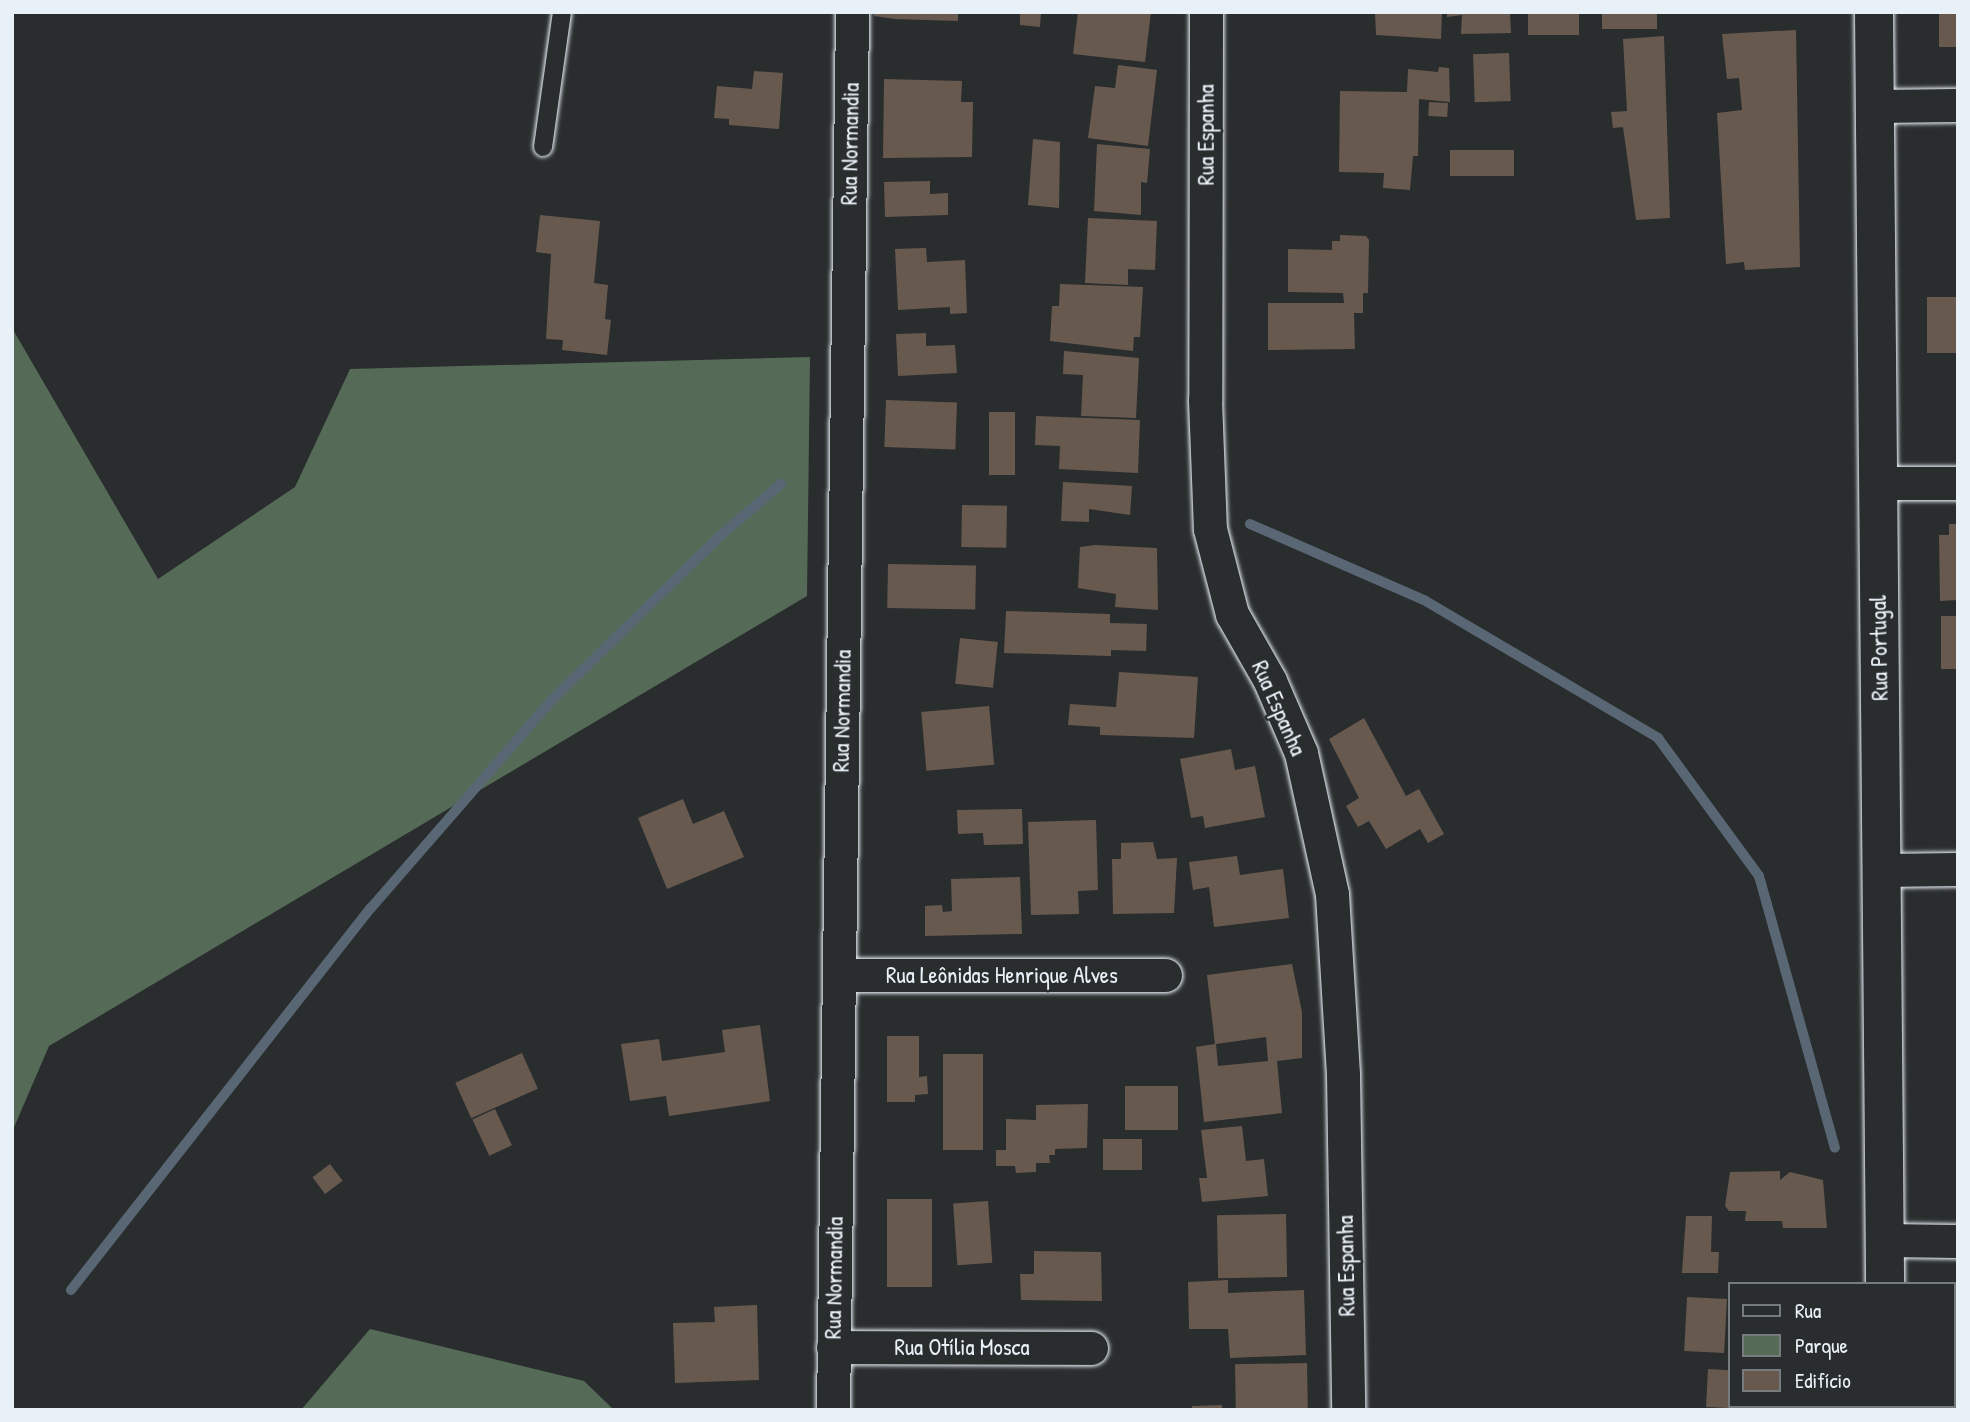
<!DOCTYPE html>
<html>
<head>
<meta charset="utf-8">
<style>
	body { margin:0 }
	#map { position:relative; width:1970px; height:1422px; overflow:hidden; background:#2a2d2e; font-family:"Patrick Hand",sans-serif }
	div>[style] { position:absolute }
	.green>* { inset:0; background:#556b57 }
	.stream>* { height:10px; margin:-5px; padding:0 5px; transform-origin:5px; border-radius:5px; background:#596775 }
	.building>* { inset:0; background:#68594f; transform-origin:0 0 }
	.roads { filter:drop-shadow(0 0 2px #e8f1f8) drop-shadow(0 0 2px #e8f1f8) }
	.lane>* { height:18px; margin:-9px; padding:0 9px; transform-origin:9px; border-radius:9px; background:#2a2d2e }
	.street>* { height:33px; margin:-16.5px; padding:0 16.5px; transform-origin:16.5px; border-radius:16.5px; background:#2a2d2e }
	.secondary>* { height:38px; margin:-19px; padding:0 19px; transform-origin:19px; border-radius:19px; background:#2a2d2e }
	span { translate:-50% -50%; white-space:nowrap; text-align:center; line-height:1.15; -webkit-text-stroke:5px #2a2d2e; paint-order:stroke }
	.street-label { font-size:23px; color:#e8f1f8 }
	.frame { position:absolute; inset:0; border:14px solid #e8f1f8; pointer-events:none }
	.legend { position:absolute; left:1728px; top:1282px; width:228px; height:126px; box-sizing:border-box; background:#2a2d2e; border:2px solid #767b7f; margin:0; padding:9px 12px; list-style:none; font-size:21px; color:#e8f1f8 }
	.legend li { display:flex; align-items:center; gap:14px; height:35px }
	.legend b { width:35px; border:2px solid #767b7f }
</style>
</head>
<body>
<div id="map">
	<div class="green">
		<div style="clip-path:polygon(12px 328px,158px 579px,295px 487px,350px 369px,810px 357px,807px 596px,49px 1046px,12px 1132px)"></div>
		<div style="clip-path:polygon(370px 1329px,584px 1381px,614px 1410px,301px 1410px)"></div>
	</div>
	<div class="stream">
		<div style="left:1250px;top:524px;width:190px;rotate:23.6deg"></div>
		<div style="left:1424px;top:600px;width:272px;rotate:30.5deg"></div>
		<div style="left:1658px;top:738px;width:171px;rotate:53.8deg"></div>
		<div style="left:1759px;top:876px;width:282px;rotate:74.4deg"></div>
		<div style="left:71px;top:1290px;width:486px;rotate:-51.9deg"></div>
		<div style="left:371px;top:908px;width:277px;rotate:-49deg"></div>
		<div style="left:553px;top:699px;width:235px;rotate:-44.3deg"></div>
		<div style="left:721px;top:535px;width:79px;rotate:-40.4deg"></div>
	</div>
	<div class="building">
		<div style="clip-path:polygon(874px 12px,958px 12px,958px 21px,895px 19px,874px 16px)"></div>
		<div style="clip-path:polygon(1020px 12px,1041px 12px,1040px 27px,1020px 25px)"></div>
		<div style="clip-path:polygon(1078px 12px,1151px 12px,1145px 62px,1073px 54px)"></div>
		<div style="clip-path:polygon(1375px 12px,1442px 12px,1441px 39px,1376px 35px)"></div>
		<div style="clip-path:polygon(1447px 12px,1510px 12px,1511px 33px,1461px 34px,1462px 15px,1447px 17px)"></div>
		<div style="left:1528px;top:12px;width:51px;height:23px"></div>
		<div style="left:1602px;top:12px;width:55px;height:17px"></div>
		<div style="left:1939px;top:12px;width:19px;height:35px"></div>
		<div style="clip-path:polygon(1796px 30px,1800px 267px,1745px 270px,1744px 262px,1726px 264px,1717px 113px,1742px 110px,1739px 78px,1727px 79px,1722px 34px)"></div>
		<div style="clip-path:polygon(1664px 36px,1670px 218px,1636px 220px,1623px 127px,1613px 128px,1611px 112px,1627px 111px,1623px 39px)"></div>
		<div style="left:1509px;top:53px;width:48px;height:36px;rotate:88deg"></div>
		<div style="clip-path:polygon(1118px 65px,1157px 70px,1148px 146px,1088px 138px,1095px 86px,1115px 88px)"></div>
		<div style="clip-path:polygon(1439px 67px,1449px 68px,1450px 102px,1419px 99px,1418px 156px,1413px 156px,1410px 190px,1383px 188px,1384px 173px,1339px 172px,1340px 91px,1407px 92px,1408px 69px,1438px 72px)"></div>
		<div style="clip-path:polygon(754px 71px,783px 73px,779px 129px,729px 125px,729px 119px,714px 118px,717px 86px,752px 89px)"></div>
		<div style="clip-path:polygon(884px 79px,962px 81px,961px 102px,973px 102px,972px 157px,883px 158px)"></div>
		<div style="left:1429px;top:102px;width:19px;height:14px;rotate:3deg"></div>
		<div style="clip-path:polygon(1033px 139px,1060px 142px,1059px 208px,1028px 205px)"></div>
		<div style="clip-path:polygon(1097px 144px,1150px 149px,1147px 183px,1141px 182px,1141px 215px,1094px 211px)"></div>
		<div style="left:1450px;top:150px;width:64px;height:26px"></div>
		<div style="clip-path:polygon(930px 181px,930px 194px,948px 193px,948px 215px,885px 217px,884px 182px)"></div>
		<div style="clip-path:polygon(540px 215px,600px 221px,594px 283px,608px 285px,605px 319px,611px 320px,607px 355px,562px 350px,563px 340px,546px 339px,551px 254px,536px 252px)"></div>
		<div style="clip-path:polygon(1088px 218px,1157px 221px,1155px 270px,1128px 269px,1128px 285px,1085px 283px)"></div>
		<div style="clip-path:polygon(1340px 235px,1366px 236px,1369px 240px,1368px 293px,1363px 293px,1363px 313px,1354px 313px,1355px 349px,1268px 350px,1268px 303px,1344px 303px,1343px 293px,1288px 292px,1288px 249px,1332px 250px,1332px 241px,1340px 241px)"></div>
		<div style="clip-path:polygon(926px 248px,927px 262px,965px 260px,967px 313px,950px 314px,950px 307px,898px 310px,895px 249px)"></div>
		<div style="clip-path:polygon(1060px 284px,1143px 287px,1140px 337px,1134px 337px,1133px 351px,1050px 341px,1052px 306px,1059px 306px)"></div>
		<div style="left:1958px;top:297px;width:56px;height:31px;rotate:90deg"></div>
		<div style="clip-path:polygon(926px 333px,926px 346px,955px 345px,957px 373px,898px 376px,896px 334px)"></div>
		<div style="clip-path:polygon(1064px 351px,1139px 358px,1136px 418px,1081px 416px,1083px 375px,1063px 374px)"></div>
		<div style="left:886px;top:400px;width:71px;height:47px;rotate:2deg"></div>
		<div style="left:989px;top:412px;width:26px;height:63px"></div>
		<div style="clip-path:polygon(1036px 416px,1140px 420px,1138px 473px,1059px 469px,1060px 446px,1035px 445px)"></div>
		<div style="clip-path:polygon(1063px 482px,1132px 486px,1130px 515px,1089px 509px,1089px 522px,1061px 521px)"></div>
		<div style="left:962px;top:505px;width:45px;height:42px;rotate:1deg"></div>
		<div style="clip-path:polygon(1949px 524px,1958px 524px,1958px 600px,1940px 601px,1939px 535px,1949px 535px)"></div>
		<div style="clip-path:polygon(1095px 545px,1157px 548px,1158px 610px,1115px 607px,1116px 594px,1078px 588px,1080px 547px)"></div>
		<div style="left:888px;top:564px;width:88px;height:44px;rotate:1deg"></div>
		<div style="clip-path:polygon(1006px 611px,1110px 614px,1110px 623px,1147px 624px,1146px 651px,1111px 650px,1111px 656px,1004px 653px)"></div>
		<div style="left:1941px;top:616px;width:17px;height:53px"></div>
		<div style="left:960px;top:638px;width:38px;height:46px;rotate:6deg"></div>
		<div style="clip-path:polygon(1119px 672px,1198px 677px,1194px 738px,1100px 735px,1100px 727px,1068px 725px,1070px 704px,1116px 707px)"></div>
		<div style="left:989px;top:706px;width:59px;height:68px;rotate:85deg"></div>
		<div style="clip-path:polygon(1364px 718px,1406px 796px,1419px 789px,1444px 834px,1428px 843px,1420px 829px,1386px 849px,1369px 821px,1358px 827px,1346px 806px,1359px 798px,1329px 739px)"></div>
		<div style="clip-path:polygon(1231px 749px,1235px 770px,1255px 766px,1265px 817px,1205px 828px,1203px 816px,1191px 818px,1180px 759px)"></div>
		<div style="clip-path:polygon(683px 799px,693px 824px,724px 811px,744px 857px,667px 889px,638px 818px)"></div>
		<div style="clip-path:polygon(1022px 809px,1023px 844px,984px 845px,983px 833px,958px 834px,957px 810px)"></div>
		<div style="clip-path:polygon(1096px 820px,1098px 890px,1078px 891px,1079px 914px,1031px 915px,1028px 822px)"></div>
		<div style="clip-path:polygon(1153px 842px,1157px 859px,1177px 858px,1174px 913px,1113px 914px,1112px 859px,1121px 859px,1121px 843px)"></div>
		<div style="clip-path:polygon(1237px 856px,1240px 875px,1283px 869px,1289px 918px,1214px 927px,1209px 887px,1193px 890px,1189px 862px)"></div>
		<div style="clip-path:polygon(1020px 877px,1022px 934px,925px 936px,925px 906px,942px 905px,943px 912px,952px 911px,951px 879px)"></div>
		<div style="clip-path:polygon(evenodd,1292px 964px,1302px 1012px,1302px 1058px,1277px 1061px,1282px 1113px,1204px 1122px,1196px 1047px,1215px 1044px,1207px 975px,1292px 964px,1266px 1037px,1268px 1061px,1218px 1066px,1216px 1044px,1266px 1037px)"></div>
		<div style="clip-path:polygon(760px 1025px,770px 1101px,669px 1116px,666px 1096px,630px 1101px,621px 1044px,659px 1039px,662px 1061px,725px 1052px,722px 1030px)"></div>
		<div style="clip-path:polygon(887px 1036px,919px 1036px,919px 1077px,927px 1076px,928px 1094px,915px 1095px,915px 1102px,887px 1102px)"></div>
		<div style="left:522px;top:1053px;width:39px;height:73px;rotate:66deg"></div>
		<div style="left:943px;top:1054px;width:40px;height:96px"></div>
		<div style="left:1125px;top:1086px;width:53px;height:44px"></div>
		<div style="clip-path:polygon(1088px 1104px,1087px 1148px,1055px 1149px,1055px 1155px,1049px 1155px,1050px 1163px,1036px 1163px,1036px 1172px,1016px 1173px,1015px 1166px,996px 1166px,996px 1150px,1006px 1150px,1006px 1119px,1036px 1120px,1036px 1105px)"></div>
		<div style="left:495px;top:1109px;width:40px;height:25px;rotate:65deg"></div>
		<div style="clip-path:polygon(1242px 1126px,1246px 1161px,1264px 1159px,1268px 1196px,1202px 1202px,1199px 1178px,1207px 1178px,1201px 1130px)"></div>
		<div style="left:1142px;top:1139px;width:31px;height:39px;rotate:90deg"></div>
		<div style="left:330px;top:1164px;width:21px;height:22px;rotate:53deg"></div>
		<div style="clip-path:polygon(1780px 1171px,1780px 1180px,1790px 1172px,1823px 1180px,1827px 1228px,1783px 1228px,1782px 1221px,1745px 1221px,1746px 1211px,1729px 1211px,1725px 1206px,1730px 1172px)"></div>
		<div style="left:887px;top:1199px;width:45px;height:88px"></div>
		<div style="left:988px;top:1201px;width:62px;height:35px;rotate:86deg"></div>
		<div style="left:1286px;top:1214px;width:63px;height:69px;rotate:89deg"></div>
		<div style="clip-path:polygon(1686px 1216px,1712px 1216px,1711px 1252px,1719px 1252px,1718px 1273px,1682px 1273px)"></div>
		<div style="clip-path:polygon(1034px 1251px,1101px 1252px,1102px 1301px,1021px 1300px,1020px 1274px,1034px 1274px)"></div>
		<div style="clip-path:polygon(1228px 1280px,1228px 1293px,1304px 1290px,1306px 1355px,1230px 1358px,1228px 1329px,1189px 1329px,1188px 1282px)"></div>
		<div style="left:1687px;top:1297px;width:40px;height:54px;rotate:3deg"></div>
		<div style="clip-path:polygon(757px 1305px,759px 1380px,675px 1383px,673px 1323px,715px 1322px,714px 1307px)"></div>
		<div style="left:1954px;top:1318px;width:4px;height:45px"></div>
		<div style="left:1307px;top:1363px;width:47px;height:72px;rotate:89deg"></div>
		<div style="left:1708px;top:1369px;width:22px;height:38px;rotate:3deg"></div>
		<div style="clip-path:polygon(1222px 1405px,1222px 1410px,1192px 1410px,1192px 1406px)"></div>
		<div style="left:1776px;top:1406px;width:46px;height:4px"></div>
	</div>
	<div class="roads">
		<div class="lane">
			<div style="left:543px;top:147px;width:136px;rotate:-82deg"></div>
		</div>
		<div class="street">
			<div style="left:1206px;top:12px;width:388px;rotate:90.1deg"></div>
			<div style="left:1205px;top:400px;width:129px;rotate:87.8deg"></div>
			<div style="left:1210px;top:529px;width:88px;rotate:75.5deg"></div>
			<div style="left:1232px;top:614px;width:77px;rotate:60.4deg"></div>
			<div style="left:1270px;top:681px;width:78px;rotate:66.7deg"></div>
			<div style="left:1301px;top:753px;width:144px;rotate:77.6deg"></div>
			<div style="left:1332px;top:894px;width:181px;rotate:86.5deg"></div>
			<div style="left:1343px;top:1075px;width:335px;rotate:89.1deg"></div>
			<div style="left:1875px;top:106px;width:83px;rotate:-0.7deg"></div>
			<div style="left:1878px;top:483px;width:80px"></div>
			<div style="left:1881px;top:870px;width:77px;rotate:-0.7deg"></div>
			<div style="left:839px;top:975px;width:326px"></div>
			<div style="left:1884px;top:1240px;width:74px;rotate:0.8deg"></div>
			<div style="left:833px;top:1347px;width:258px;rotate:0.2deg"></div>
			<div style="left:833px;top:1410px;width:1398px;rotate:-89.22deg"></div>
		</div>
		<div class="secondary">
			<div style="left:1874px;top:12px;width:1272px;rotate:89.5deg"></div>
			<div style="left:1886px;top:1406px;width:4px;rotate:90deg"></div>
		</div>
	</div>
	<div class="street-label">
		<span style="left:1206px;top:135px;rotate:-90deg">Rua Espanha</span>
		<span style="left:850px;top:144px;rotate:-89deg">Rua Normandia</span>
		<span style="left:1879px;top:648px;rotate:-91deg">Rua Portugal</span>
		<span style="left:1279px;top:708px;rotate:66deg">Rua Espanha</span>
		<span style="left:842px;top:711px;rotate:-89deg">Rua Normandia</span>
		<span style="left:1002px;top:975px">Rua Leônidas Henrique Alves</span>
		<span style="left:1346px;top:1266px;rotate:-91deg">Rua Espanha</span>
		<span style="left:834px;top:1278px;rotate:-89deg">Rua Normandia</span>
		<span style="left:962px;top:1347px">Rua Otília Mosca</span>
	</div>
	<div class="frame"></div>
	<ul class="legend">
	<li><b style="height:9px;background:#2a2d2e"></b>Rua</li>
	<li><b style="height:19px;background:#556b57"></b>Parque</li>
	<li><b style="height:19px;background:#68594f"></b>Edifício</li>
	</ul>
</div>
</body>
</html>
